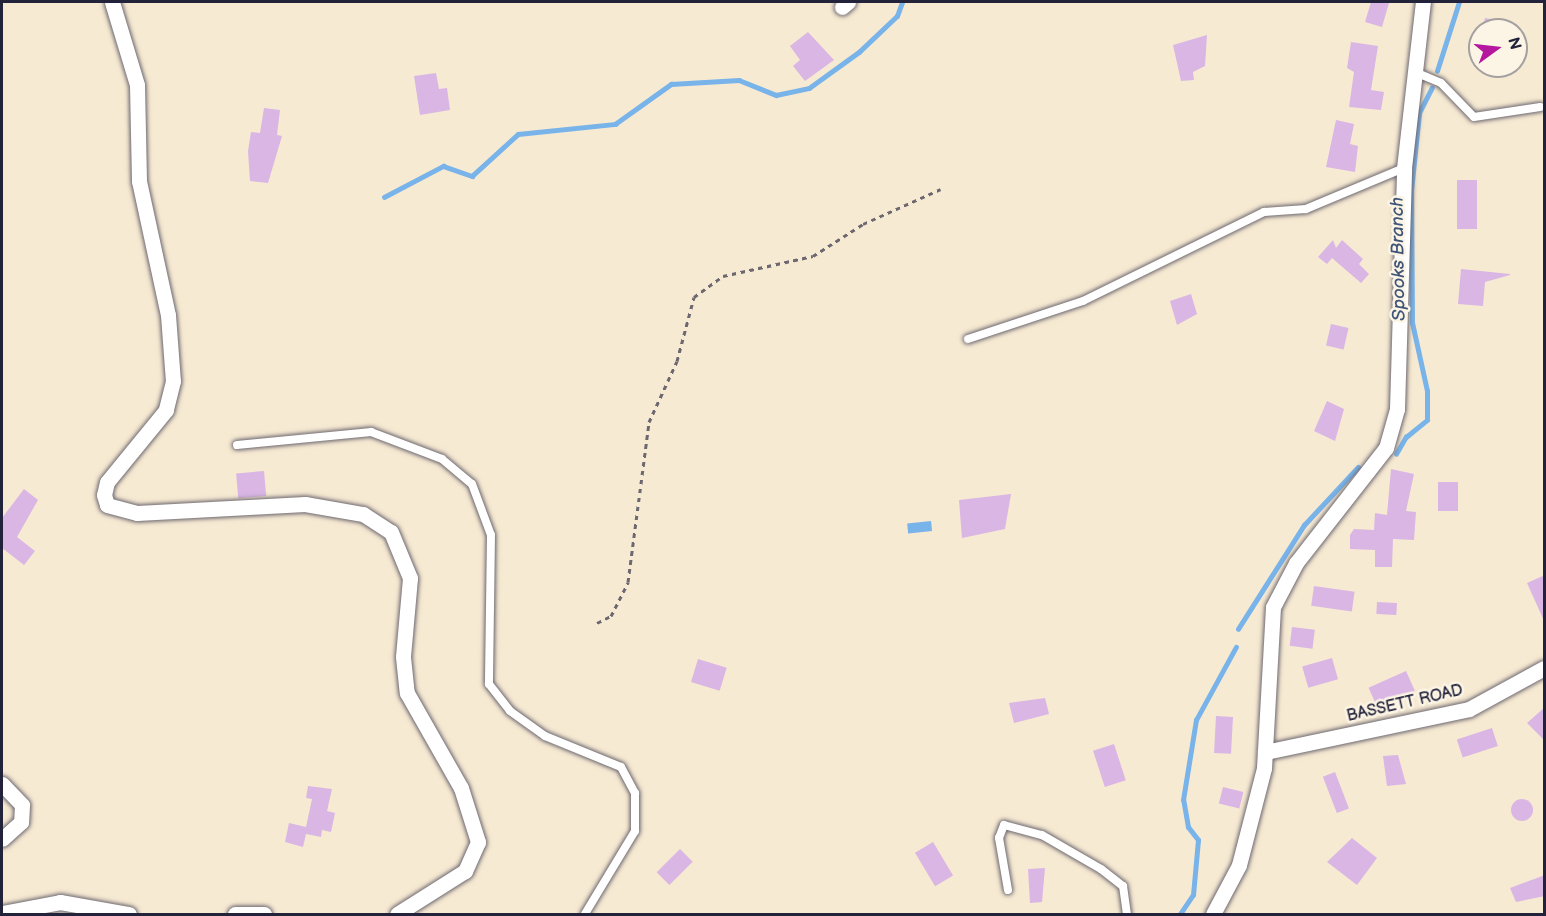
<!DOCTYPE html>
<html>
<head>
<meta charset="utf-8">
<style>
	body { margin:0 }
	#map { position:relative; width:1546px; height:916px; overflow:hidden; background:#f7ead3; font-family:"Balsamiq Sans",sans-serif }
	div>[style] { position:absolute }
	.water>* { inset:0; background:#78b3e9; transform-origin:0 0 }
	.stream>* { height:4.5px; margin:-2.25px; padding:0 2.25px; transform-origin:2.25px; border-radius:2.25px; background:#78b3e9 }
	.building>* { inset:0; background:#d9b6e4; transform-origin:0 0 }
	.round { border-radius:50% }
	.path>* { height:3px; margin-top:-1.5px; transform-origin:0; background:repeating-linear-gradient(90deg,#6d6870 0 4.5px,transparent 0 9px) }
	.roads { filter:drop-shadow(0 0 2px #6d6870) drop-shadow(0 0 2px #6d6870) }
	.lane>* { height:8px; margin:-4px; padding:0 4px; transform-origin:4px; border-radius:4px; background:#fff }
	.street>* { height:15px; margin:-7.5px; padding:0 7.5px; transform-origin:7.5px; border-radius:7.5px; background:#fff }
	span { translate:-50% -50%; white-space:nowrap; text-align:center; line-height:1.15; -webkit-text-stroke:5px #fcf5e5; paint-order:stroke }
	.street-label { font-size:16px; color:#22223b }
	.water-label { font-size:18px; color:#405578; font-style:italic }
	.frame { position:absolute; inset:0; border:3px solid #22223b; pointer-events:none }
	.north { position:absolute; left:1468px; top:18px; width:60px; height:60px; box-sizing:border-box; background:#fcf5e5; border:2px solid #a5a1a1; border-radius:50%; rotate:75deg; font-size:16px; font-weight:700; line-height:24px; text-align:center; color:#22223b }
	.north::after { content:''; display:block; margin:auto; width:21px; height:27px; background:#b5179e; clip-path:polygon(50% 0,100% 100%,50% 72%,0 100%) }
</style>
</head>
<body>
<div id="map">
	<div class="water">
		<div style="left:931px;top:521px;width:10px;height:24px;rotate:84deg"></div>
	</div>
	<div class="stream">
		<div style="left:1437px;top:71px;width:72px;rotate:-72.3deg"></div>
		<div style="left:384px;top:197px;width:67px;rotate:-27.7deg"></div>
		<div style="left:443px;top:166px;width:31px;rotate:19deg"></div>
		<div style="left:472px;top:176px;width:62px;rotate:-42.4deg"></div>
		<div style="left:518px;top:134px;width:98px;rotate:-5.9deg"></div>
		<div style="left:615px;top:124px;width:69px;rotate:-35.5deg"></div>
		<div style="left:671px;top:84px;width:68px;rotate:-3.4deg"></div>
		<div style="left:739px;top:80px;width:40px;rotate:22deg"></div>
		<div style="left:776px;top:95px;width:34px;rotate:-12deg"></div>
		<div style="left:809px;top:88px;width:62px;rotate:-35.8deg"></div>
		<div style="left:859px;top:52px;width:52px;rotate:-43.5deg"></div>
		<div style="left:897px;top:16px;width:15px;rotate:-70deg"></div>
		<div style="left:1396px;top:454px;width:20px;rotate:-60deg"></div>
		<div style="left:1406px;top:437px;width:27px;rotate:-39deg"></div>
		<div style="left:1427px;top:420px;width:29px;rotate:-90deg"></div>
		<div style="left:1427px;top:391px;width:70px;rotate:-102.4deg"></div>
		<div style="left:1412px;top:323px;width:132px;rotate:-90.4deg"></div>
		<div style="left:1411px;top:191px;width:78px;rotate:-84.1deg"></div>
		<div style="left:1419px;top:113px;width:28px;rotate:-63deg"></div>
		<div style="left:1238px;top:629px;width:123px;rotate:-57.6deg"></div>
		<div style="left:1304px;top:525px;width:79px;rotate:-47deg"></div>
		<div style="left:1180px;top:914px;width:23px;rotate:-56deg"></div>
		<div style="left:1193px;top:895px;width:55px;rotate:-84.8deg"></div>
		<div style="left:1198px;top:840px;width:16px;rotate:-128deg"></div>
		<div style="left:1188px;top:827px;width:27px;rotate:-100deg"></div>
		<div style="left:1183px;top:800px;width:81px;rotate:-80.8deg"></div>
		<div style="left:1196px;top:720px;width:83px;rotate:-61.3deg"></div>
	</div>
	<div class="building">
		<div style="clip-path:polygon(1371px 2px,1389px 3px,1382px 27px,1365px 22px)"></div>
		<div style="clip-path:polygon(1485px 18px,1517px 24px,1516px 30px,1482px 30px)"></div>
		<div style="clip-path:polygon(808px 32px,834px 60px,805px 81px,793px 66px,800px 60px,790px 46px)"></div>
		<div style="clip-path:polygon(1207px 35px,1205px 66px,1193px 72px,1194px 80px,1181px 81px,1173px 45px)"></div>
		<div style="clip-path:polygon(1351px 42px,1378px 46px,1371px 90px,1384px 92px,1381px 110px,1349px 107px,1354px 72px,1347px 68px)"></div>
		<div style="clip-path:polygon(436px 73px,439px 89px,447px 88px,450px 110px,420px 115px,414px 76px)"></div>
		<div style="clip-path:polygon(264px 108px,280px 110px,277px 135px,282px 136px,268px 183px,250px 181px,248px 151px,251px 132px,260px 133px)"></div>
		<div style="clip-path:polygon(1336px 120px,1354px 124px,1350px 144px,1358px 146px,1355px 172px,1326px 167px)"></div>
		<div style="left:1457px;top:180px;width:20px;height:49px"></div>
		<div style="clip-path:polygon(1333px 240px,1336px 248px,1342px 240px,1363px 259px,1359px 264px,1369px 274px,1361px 283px,1332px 258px,1327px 264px,1318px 257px)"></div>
		<div style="clip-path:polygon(1461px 269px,1510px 274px,1510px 275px,1485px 282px,1483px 306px,1458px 304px)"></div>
		<div style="clip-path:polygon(1191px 294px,1197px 314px,1177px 325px,1170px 301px)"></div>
		<div style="left:1331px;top:324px;width:18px;height:22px;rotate:13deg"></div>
		<div style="clip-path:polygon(1327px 401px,1344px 409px,1335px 441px,1314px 431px)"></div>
		<div style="clip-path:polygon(1391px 469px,1414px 474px,1406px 511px,1416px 512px,1414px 540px,1393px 539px,1392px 567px,1375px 567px,1375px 550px,1350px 549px,1350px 535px,1354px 529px,1374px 530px,1375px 513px,1387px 515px)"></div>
		<div style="left:264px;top:471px;width:25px;height:28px;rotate:85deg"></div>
		<div style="left:1438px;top:482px;width:20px;height:29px"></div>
		<div style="clip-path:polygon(24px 489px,38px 500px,17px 537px,35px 551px,24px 565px,2px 548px,2px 518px)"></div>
		<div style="clip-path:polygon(1011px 494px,1005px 529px,962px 538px,959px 500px)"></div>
		<div style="clip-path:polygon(1545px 575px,1545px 623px,1527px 583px)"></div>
		<div style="left:1314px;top:586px;width:41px;height:20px;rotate:8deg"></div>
		<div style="left:1377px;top:602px;width:20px;height:12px;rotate:3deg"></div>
		<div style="left:1292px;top:627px;width:23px;height:19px;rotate:7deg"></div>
		<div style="left:1332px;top:658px;width:22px;height:31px;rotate:74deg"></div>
		<div style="left:698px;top:659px;width:30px;height:24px;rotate:17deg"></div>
		<div style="left:1406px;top:671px;width:22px;height:41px;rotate:66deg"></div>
		<div style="clip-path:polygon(1045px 698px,1049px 714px,1014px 723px,1009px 703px)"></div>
		<div style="clip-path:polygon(1545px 707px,1545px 741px,1527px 723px)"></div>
		<div style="left:1216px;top:716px;width:17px;height:37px;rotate:3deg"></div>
		<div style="left:1492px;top:728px;width:19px;height:37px;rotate:72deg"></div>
		<div style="left:1114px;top:744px;width:38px;height:22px;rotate:72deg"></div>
		<div style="clip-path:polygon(1398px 755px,1406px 784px,1387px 786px,1383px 756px)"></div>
		<div style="left:1335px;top:772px;width:39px;height:13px;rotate:69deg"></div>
		<div style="clip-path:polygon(308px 786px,332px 789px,327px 811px,335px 813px,331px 832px,322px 830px,321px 837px,306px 834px,303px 847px,285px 842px,289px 823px,306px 827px,312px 799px,306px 798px)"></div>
		<div style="left:1223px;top:787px;width:21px;height:17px;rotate:14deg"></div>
		<div class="round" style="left:1511px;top:799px;width:22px;height:22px"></div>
		<div style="clip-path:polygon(1352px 838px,1377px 858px,1357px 885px,1327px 862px)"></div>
		<div style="left:933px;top:842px;width:39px;height:21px;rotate:59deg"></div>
		<div style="left:680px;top:849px;width:18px;height:33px;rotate:45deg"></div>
		<div style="clip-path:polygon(1045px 868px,1042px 902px,1030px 903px,1028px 869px)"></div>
		<div style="clip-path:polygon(1545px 875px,1545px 896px,1516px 902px,1510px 888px)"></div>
	</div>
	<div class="path">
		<div style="left:597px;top:623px;width:16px;rotate:-27deg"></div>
		<div style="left:611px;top:616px;width:38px;rotate:-63deg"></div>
		<div style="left:628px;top:582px;width:161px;rotate:-82.5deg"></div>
		<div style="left:649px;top:422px;width:67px;rotate:-65.3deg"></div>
		<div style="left:677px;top:361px;width:66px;rotate:-75.1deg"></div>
		<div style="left:694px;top:297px;width:36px;rotate:-36deg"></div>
		<div style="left:723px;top:276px;width:92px;rotate:-12.5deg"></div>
		<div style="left:813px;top:256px;width:59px;rotate:-32.6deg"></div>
		<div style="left:863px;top:224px;width:85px;rotate:-24.2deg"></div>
	</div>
	<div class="roads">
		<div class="lane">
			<div style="left:1415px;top:72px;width:28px;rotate:23deg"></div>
			<div style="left:1441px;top:83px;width:47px;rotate:45.9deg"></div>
			<div style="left:1474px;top:117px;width:67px;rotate:-8.6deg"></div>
			<div style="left:968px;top:339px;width:121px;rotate:-18.3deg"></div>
			<div style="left:1083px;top:301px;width:202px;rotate:-26.2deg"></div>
			<div style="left:1264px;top:212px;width:42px;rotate:-4.1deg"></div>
			<div style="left:1306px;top:209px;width:106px;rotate:-22.7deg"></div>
			<div style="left:237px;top:445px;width:135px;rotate:-5.5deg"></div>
			<div style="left:371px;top:432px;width:76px;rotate:20.8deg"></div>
			<div style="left:442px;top:459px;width:39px;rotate:40deg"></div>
			<div style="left:472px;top:484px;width:54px;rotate:69.6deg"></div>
			<div style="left:491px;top:535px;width:149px;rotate:90.8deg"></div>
			<div style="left:489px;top:684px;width:34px;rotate:52deg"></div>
			<div style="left:510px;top:711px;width:43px;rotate:35.5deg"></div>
			<div style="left:545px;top:736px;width:82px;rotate:22.2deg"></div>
			<div style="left:621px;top:767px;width:30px;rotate:62deg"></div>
			<div style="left:635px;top:793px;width:38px;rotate:90deg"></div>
			<div style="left:635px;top:831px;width:97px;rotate:121.1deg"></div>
			<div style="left:1008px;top:890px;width:53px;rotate:-99.8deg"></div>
			<div style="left:999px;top:838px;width:14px;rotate:-69deg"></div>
			<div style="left:1004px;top:825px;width:39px;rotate:15deg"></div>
			<div style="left:1042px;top:835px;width:68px;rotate:30deg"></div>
			<div style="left:1101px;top:869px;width:28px;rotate:38deg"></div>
			<div style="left:1123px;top:886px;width:28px;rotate:82deg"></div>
		</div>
		<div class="street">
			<div style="left:112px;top:2px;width:87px;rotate:73.2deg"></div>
			<div style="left:137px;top:85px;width:96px;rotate:88.8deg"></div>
			<div style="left:139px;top:181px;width:137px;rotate:77.8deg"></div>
			<div style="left:168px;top:315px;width:66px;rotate:85.7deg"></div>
			<div style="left:173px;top:381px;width:30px;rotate:104deg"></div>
			<div style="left:166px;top:410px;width:93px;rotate:129.3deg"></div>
			<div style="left:107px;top:482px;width:13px;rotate:103deg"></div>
			<div style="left:104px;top:495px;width:10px;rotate:73deg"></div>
			<div style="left:107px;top:505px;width:31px;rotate:15deg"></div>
			<div style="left:137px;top:513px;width:168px;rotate:-3.1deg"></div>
			<div style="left:305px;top:504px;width:59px;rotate:9.8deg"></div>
			<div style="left:363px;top:514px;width:33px;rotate:33deg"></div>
			<div style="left:391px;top:532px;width:50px;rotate:67.6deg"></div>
			<div style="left:410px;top:578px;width:79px;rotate:95.1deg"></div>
			<div style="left:403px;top:657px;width:36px;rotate:84deg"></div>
			<div style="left:407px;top:693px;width:109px;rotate:60.4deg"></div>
			<div style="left:461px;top:788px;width:57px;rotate:72.5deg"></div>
			<div style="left:478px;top:842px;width:32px;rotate:114deg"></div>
			<div style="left:465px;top:871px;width:80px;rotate:147.7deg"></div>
			<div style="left:842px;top:7px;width:8px;rotate:-40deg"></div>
			<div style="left:1265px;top:752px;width:208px;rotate:-11.9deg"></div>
			<div style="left:1469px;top:709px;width:85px;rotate:-28.7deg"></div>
			<div style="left:2px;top:784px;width:29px;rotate:46deg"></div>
			<div style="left:22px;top:805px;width:17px;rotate:93deg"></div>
			<div style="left:21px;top:822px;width:25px;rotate:138deg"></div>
			<div style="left:2px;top:913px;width:59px;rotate:-10.7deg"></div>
			<div style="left:60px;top:902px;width:70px;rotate:9.9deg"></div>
			<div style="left:235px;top:914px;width:29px"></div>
			<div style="left:1213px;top:914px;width:55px;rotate:-62deg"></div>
			<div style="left:1239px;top:865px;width:100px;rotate:-75.5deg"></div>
			<div style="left:1264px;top:768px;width:161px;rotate:-86.8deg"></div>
			<div style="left:1273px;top:607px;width:50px;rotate:-62.4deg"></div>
			<div style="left:1296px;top:563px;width:146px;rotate:-52deg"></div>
			<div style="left:1386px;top:448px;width:41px;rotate:-74.2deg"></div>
			<div style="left:1397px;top:409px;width:241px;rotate:-88.3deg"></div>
			<div style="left:1404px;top:168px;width:167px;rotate:-83.5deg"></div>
		</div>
	</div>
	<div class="street-label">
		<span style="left:1405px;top:704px;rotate:-13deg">BASSETT ROAD</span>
	</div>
	<div class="water-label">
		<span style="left:1399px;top:259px;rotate:-91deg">Spooks Branch</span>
	</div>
	<div class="frame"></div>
	<div class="north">N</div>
</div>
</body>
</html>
